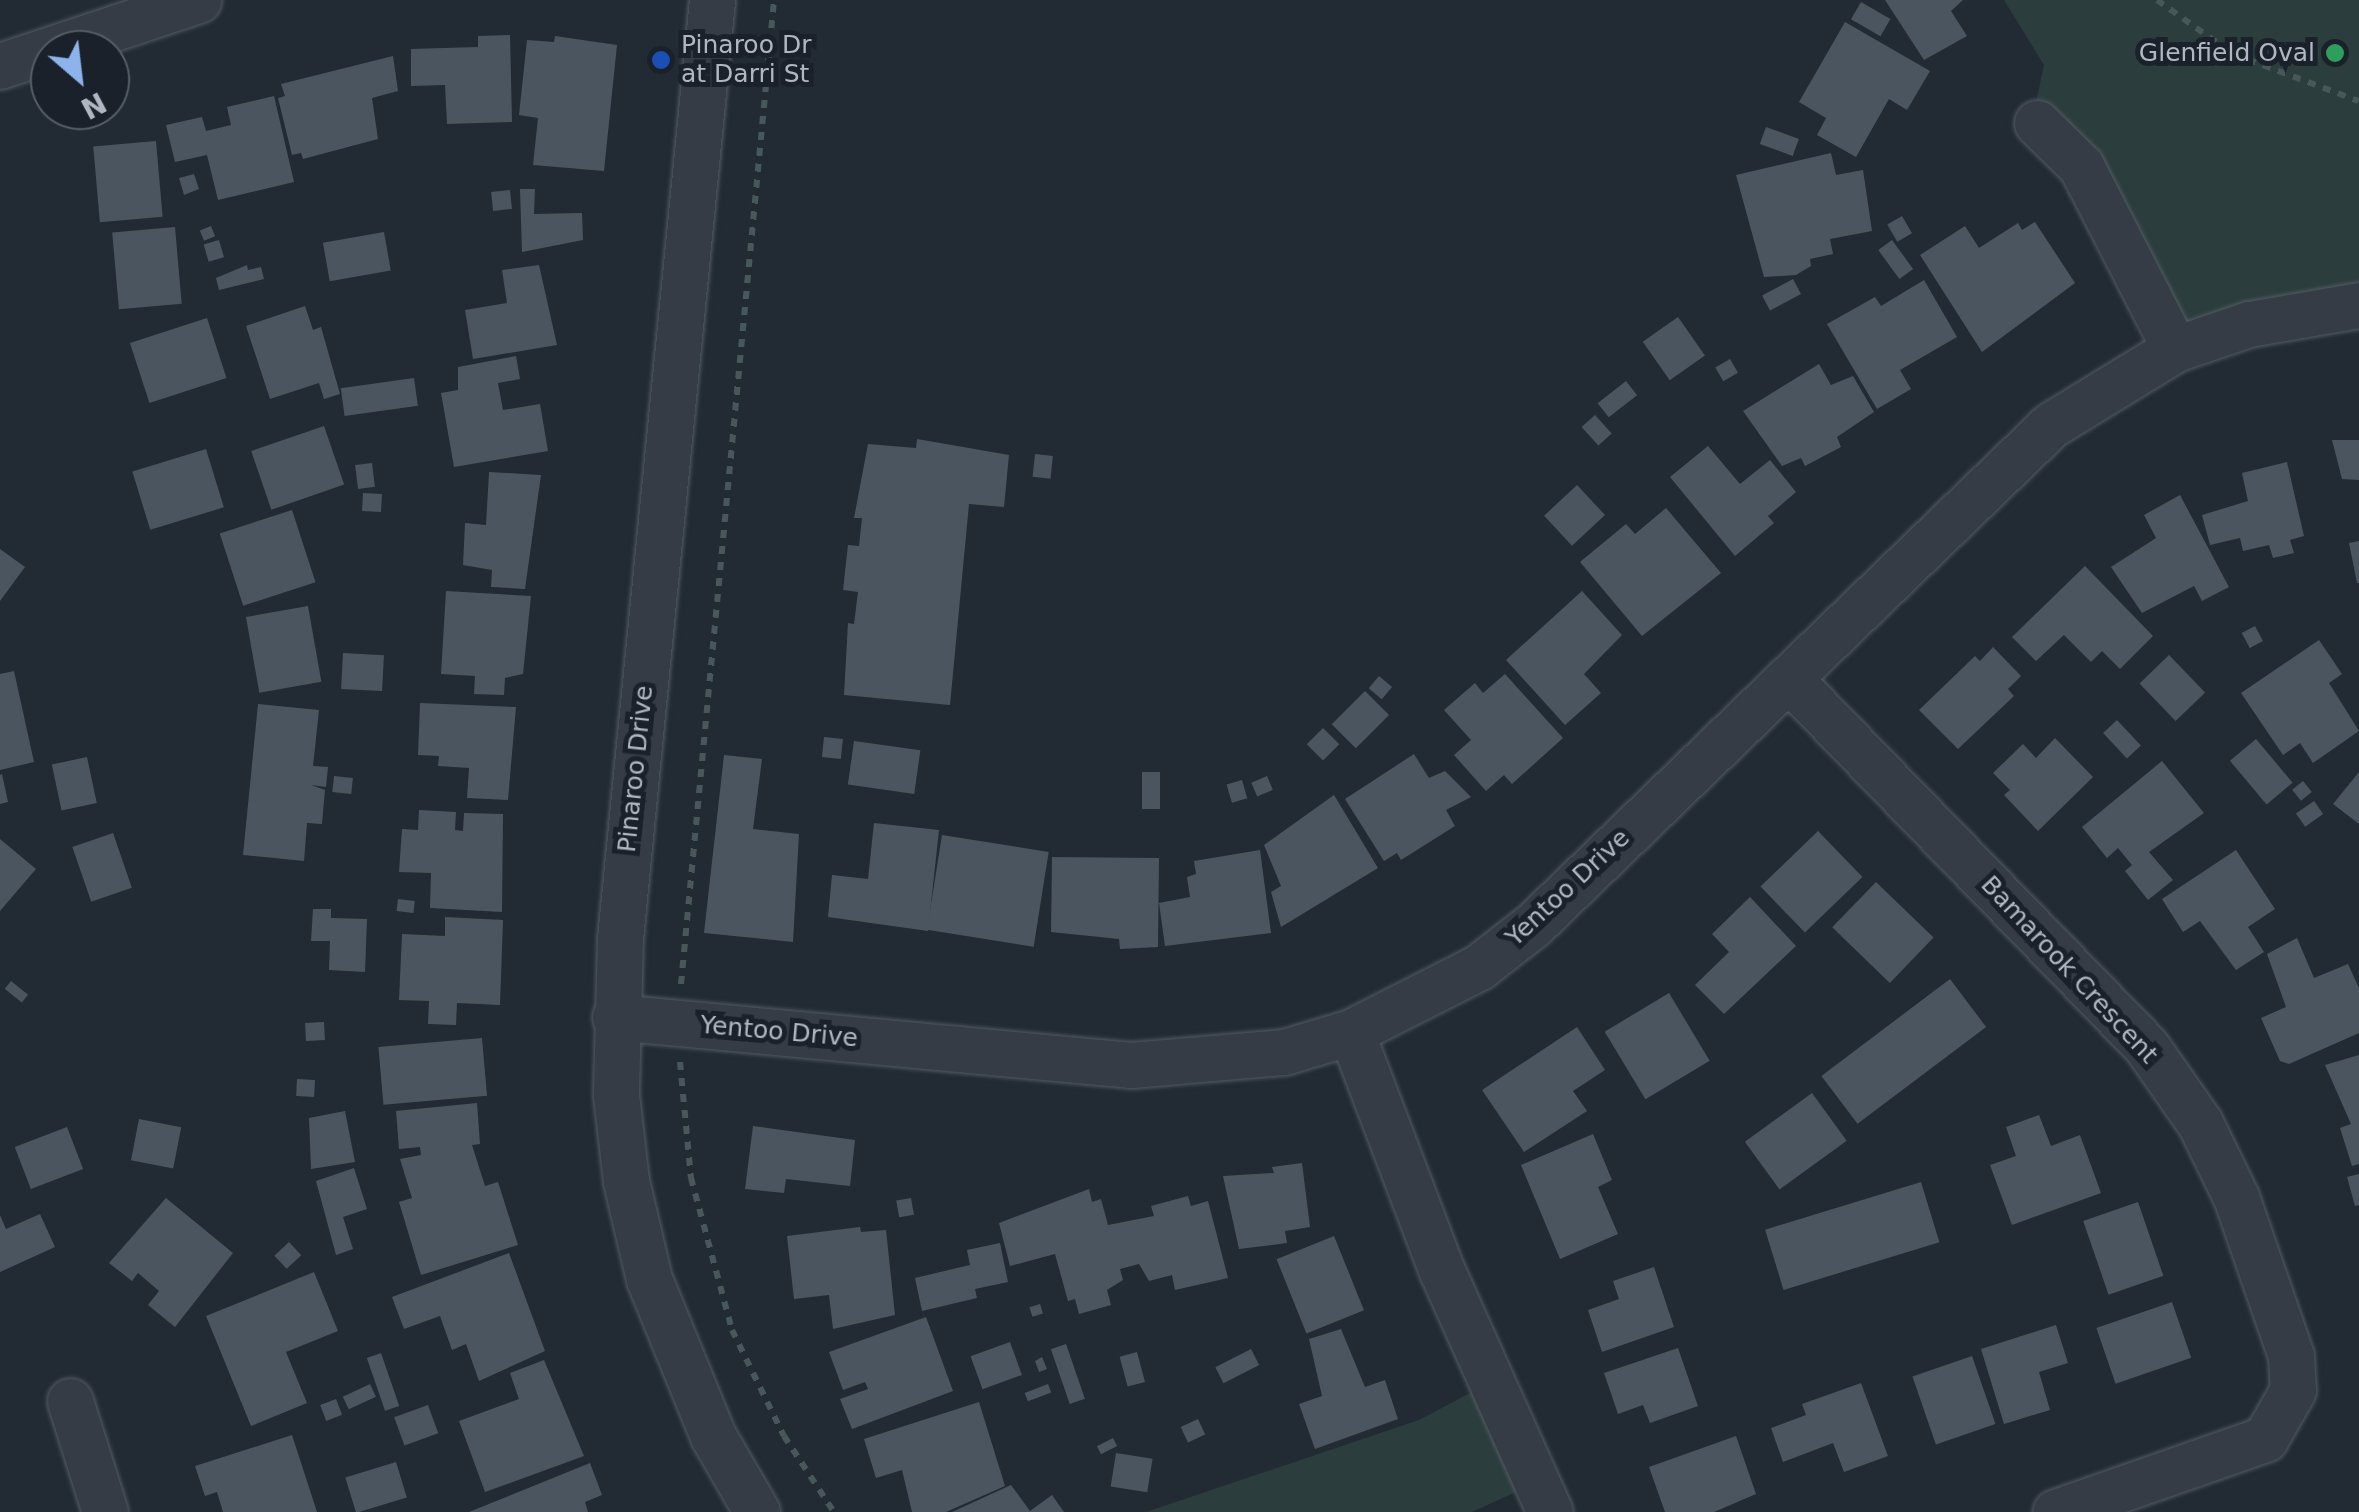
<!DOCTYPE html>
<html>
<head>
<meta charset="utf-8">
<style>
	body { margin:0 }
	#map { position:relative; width:2359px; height:1512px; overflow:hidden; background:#222b34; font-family:"DejaVu Sans",sans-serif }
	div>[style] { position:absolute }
	.green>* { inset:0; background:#2b3d3c }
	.building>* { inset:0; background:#4b5560; transform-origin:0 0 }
	.path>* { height:6px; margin-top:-3px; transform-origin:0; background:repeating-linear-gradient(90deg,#48585a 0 8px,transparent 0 16px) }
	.roads { filter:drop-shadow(0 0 2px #535a63) drop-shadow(0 0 2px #535a63) }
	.minor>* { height:45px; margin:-22.5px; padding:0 22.5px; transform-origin:22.5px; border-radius:22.5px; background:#353c45 }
	.dots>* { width:28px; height:28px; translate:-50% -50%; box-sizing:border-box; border:5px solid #1b212a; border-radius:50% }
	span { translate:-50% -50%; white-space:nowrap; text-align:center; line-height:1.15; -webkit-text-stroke:10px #1b212a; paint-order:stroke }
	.poi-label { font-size:25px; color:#b0b7c2 }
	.left { translate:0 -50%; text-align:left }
	.right { translate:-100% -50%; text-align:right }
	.street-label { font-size:25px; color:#b0b7c2 }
	.north { position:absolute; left:30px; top:30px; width:100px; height:100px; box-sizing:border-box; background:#1b212a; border:2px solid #575d67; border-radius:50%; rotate:152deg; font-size:28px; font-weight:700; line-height:40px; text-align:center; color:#b0b7c2 }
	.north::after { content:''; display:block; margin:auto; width:35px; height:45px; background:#8cb3eb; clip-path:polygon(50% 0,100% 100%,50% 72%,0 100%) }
</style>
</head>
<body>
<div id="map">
	<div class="green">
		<div style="clip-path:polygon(2004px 0,2359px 0,2359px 300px,2177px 346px,2032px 121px,2044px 65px)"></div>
		<div style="clip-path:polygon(1489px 1383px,1534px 1484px,1472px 1512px,1146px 1512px,1419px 1420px)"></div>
	</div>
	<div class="building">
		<div style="clip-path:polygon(1885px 0,1963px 0,1951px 11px,1967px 36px,1924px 60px)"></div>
		<div style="left:1861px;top:2px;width:34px;height:20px;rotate:30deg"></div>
		<div style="clip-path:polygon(1845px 22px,1930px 71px,1907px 110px,1889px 99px,1856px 157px,1817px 135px,1826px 118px,1799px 102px)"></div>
		<div style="clip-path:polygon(510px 35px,512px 122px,447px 124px,445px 85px,411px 86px,411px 49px,478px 47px,478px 36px)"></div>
		<div style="clip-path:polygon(555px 36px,617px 45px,604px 171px,533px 165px,538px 118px,519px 115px,527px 40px,554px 42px)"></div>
		<div style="clip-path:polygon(393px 56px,398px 91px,372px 98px,378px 139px,303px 159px,301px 153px,292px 155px,278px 98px,285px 96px,281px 84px)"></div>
		<div style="clip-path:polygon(274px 96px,294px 182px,218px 200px,207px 155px,175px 162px,166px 125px,202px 117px,206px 131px,231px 125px,227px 107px)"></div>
		<div style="left:1766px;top:127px;width:35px;height:18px;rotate:20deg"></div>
		<div style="left:156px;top:141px;width:76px;height:63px;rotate:85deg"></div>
		<div style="clip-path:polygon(1831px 153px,1836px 175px,1863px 170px,1872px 231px,1830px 239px,1833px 254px,1810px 259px,1811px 266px,1796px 275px,1764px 277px,1736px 175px)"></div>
		<div style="clip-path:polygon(194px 174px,199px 189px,184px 195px,179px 178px)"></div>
		<div style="clip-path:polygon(520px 189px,535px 189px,534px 214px,582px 213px,583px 240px,522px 252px)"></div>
		<div style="left:510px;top:190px;width:19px;height:19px;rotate:84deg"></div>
		<div style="left:1902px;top:216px;width:20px;height:17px;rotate:60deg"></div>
		<div style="clip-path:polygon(2035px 222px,2075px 283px,1982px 352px,1920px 255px,1965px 226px,1979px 248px,2018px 223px,2022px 230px)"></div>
		<div style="left:211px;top:226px;width:11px;height:12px;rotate:68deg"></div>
		<div style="left:175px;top:227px;width:77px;height:63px;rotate:85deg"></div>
		<div style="left:384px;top:232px;width:39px;height:62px;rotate:80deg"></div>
		<div style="left:219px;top:240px;width:18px;height:16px;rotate:74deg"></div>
		<div style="left:1892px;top:240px;width:36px;height:17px;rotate:54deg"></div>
		<div style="clip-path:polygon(247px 265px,248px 270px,261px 267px,264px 279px,219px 290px,216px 278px)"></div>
		<div style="clip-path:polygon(539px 265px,557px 345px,473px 359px,465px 310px,507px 303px,502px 270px)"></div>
		<div style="left:1793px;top:279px;width:17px;height:35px;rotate:62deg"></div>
		<div style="clip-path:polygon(1924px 280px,1957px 337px,1900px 370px,1911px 389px,1877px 409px,1827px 324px,1875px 297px,1881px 306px)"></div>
		<div style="clip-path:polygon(305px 306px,313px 330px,321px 327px,340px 394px,324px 399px,319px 383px,270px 399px,246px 326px)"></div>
		<div style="left:1678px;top:317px;width:47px;height:43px;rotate:55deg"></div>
		<div style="left:207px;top:318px;width:63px;height:81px;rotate:72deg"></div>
		<div style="clip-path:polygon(516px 356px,520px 379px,498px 383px,503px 410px,540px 404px,548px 451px,454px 467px,441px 393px,458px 390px,458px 367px)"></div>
		<div style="left:1730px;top:359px;width:16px;height:17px;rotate:60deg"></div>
		<div style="clip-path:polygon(1819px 364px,1831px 385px,1853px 376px,1874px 412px,1837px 437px,1841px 447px,1805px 466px,1801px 458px,1782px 466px,1743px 411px)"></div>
		<div style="left:414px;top:378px;width:28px;height:74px;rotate:82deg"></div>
		<div style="left:1626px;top:381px;width:18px;height:36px;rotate:52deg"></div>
		<div style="left:1595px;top:415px;width:25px;height:18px;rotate:48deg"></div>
		<div style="left:324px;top:426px;width:62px;height:77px;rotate:71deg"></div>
		<div style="clip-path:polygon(917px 439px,1009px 455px,1004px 507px,969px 504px,950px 705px,844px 695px,848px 623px,854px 624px,858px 592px,843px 590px,848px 545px,859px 546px,862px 518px,854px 518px,868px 444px,916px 448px)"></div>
		<div style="clip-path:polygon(2332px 440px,2359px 440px,2359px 480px,2342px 479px)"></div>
		<div style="clip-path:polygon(1708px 446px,1740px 484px,1770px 460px,1796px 492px,1768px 516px,1774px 523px,1735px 556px,1670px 477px)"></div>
		<div style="left:206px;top:449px;width:61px;height:77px;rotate:73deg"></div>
		<div style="left:1035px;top:454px;width:18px;height:23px;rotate:6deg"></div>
		<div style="clip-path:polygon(2287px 462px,2304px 536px,2290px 540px,2294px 553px,2273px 558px,2269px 545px,2243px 551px,2240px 538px,2210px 545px,2202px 515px,2248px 501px,2242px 473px)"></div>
		<div style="left:372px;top:463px;width:24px;height:17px;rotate:83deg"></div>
		<div style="clip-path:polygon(489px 472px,541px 475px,525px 589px,491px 587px,492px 570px,463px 565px,465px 523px,486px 525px)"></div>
		<div style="left:1577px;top:485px;width:41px;height:45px;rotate:47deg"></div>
		<div style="left:363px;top:493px;width:19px;height:18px;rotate:3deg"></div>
		<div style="clip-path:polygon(2180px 495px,2229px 587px,2202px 601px,2194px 586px,2142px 613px,2111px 567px,2156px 538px,2144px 515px)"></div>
		<div style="clip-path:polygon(1666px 508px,1721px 573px,1642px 636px,1580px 562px,1626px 524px,1635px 534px)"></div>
		<div style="left:292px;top:510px;width:76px;height:76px;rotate:72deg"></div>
		<div style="clip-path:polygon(2359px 541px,2359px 583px,2357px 583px,2349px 543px)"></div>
		<div style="clip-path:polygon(0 549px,25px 567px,0 601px)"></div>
		<div style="clip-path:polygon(2085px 566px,2153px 636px,2120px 669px,2102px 651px,2091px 662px,2064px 635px,2036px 661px,2012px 637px)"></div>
		<div style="clip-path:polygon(446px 591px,531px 596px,523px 674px,505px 678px,504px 695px,474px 694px,475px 676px,441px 674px)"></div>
		<div style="clip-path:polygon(1582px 591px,1622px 635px,1584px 674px,1601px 693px,1565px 725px,1506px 660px)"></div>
		<div style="left:308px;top:606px;width:77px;height:63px;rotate:80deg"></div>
		<div style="left:2255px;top:626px;width:17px;height:15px;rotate:62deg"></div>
		<div style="clip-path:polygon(2319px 640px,2342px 674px,2329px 683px,2359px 731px,2313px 763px,2300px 743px,2283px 755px,2241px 693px)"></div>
		<div style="clip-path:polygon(1993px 647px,2021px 676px,2008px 689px,2014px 696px,1958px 749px,1919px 710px,1975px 656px,1980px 661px)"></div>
		<div style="left:343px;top:653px;width:41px;height:36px;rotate:3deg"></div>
		<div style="left:2169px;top:655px;width:52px;height:41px;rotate:46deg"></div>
		<div style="clip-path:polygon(14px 671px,34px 762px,0 770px,0 674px)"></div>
		<div style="clip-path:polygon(1505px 674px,1563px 738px,1512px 784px,1504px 775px,1486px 791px,1454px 755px,1471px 740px,1444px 710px,1475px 683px,1483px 693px)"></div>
		<div style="left:1379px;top:676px;width:17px;height:16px;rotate:40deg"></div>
		<div style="left:1365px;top:691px;width:34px;height:47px;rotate:45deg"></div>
		<div style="clip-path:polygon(420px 703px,516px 707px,508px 800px,467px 798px,469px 768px,438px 766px,439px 756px,418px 755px)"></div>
		<div style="clip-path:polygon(258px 704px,319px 710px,313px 766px,328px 767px,326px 787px,311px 785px,325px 790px,322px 824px,307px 823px,304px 861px,243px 855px)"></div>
		<div style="left:2117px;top:720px;width:35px;height:19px;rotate:47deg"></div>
		<div style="left:1323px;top:728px;width:23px;height:23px;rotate:45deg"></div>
		<div style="left:824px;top:737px;width:19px;height:20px;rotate:6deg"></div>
		<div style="clip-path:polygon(2055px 738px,2093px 777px,2038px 831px,2004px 795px,2010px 790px,1993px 773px,2023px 744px,2036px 758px)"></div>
		<div style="left:2256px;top:739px;width:57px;height:34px;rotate:50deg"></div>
		<div style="left:854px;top:741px;width:67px;height:44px;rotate:8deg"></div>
		<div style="clip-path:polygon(1414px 754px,1429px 778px,1445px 771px,1471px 797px,1446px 810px,1455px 826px,1401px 860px,1397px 853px,1384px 861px,1345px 799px)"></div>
		<div style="clip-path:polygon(724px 755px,762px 759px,753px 829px,799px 834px,793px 942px,704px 933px)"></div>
		<div style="left:87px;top:757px;width:47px;height:36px;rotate:78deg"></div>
		<div style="clip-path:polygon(2162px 761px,2204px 813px,2149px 852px,2173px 880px,2148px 900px,2125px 871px,2132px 865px,2118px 848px,2107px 858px,2082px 827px)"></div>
		<div style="left:1142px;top:772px;width:18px;height:37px"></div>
		<div style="clip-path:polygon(2359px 772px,2359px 824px,2333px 804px)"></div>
		<div style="clip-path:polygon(2px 774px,8px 802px,0 804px,0 775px)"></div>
		<div style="left:334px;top:776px;width:19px;height:16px;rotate:6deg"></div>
		<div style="left:1267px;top:776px;width:15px;height:17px;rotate:67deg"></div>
		<div style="left:1242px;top:780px;width:19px;height:16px;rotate:74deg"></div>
		<div style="left:2303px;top:781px;width:14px;height:14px;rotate:51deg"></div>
		<div style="clip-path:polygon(1334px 795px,1378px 868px,1281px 927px,1271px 892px,1281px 886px,1264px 845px)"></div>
		<div style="left:2314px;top:801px;width:16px;height:22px;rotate:55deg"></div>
		<div style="clip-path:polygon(419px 810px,456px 812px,455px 830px,463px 831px,464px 813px,503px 814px,502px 912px,430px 908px,431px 873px,399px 872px,402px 829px,418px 830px)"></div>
		<div style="clip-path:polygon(874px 823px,939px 830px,928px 931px,828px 917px,832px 875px,868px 879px)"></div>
		<div style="left:1818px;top:831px;width:64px;height:80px;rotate:46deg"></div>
		<div style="left:113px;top:833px;width:58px;height:43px;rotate:71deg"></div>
		<div style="left:942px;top:835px;width:108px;height:96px;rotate:9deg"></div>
		<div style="clip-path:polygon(0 839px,36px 869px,0 911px)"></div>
		<div style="clip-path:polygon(1260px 850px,1271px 933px,1165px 946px,1159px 903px,1190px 897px,1187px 877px,1196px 874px,1194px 861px)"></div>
		<div style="clip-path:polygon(2236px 850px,2275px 909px,2248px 927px,2264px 952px,2236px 970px,2200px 921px,2183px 932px,2162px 899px)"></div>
		<div style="clip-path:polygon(1052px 857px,1159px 858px,1158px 947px,1120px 949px,1119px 939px,1051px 932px)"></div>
		<div style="left:1876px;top:882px;width:80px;height:63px;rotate:44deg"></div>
		<div style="clip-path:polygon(1750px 897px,1796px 946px,1724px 1014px,1695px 985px,1729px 952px,1712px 934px)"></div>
		<div style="left:398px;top:899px;width:17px;height:12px;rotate:7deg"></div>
		<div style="clip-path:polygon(313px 909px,331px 909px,331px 918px,367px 919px,365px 972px,329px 970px,330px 941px,311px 941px)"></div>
		<div style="clip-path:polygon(445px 917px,503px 920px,500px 1005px,457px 1003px,456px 1025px,428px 1024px,429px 1001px,399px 1000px,402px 934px,445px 936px)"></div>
		<div style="clip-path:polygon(2297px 938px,2314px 978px,2348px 964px,2359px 988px,2359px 1033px,2289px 1064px,2280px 1061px,2261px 1018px,2286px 1007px,2267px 954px)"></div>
		<div style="left:1950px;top:979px;width:60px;height:161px;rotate:53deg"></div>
		<div style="left:11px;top:981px;width:22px;height:10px;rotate:39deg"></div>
		<div style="left:1669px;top:993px;width:79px;height:75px;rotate:59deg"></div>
		<div style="left:324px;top:1022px;width:18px;height:19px;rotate:87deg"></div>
		<div style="clip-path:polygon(1577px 1027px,1605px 1070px,1573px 1091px,1587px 1111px,1524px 1152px,1482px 1090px)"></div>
		<div style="left:482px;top:1038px;width:58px;height:104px;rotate:85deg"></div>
		<div style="clip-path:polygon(2359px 1055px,2359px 1164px,2352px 1166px,2340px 1128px,2351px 1124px,2325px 1065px)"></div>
		<div style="left:297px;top:1079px;width:18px;height:17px;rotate:3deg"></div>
		<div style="left:1812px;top:1093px;width:59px;height:83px;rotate:54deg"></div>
		<div style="clip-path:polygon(477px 1103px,480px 1144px,472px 1145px,485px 1186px,498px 1182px,518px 1245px,421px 1275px,399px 1202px,412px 1198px,400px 1159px,421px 1155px,420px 1147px,399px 1149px,396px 1111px)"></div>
		<div style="clip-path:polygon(345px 1111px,355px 1162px,311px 1169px,309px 1118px)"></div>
		<div style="clip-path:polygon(2039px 1115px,2051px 1146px,2080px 1135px,2101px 1193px,2012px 1225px,1990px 1165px,2016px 1156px,2006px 1127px)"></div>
		<div style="left:139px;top:1119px;width:43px;height:42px;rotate:11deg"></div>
		<div style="clip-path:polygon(753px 1126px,855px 1140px,850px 1186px,786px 1179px,784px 1193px,745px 1189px)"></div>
		<div style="left:67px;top:1127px;width:45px;height:56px;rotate:69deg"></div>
		<div style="clip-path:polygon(1593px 1134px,1612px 1180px,1598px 1187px,1618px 1234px,1560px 1259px,1521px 1165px)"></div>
		<div style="clip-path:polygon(1302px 1163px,1310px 1227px,1285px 1231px,1287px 1243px,1239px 1249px,1223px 1176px,1274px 1173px,1272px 1167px)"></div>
		<div style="clip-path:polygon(354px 1168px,367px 1209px,343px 1217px,353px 1249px,336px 1255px,316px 1181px)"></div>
		<div style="clip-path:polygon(2359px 1174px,2359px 1205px,2355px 1206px,2347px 1177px)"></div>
		<div style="left:1921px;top:1182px;width:63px;height:163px;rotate:73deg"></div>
		<div style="clip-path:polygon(1089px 1189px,1092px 1202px,1101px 1199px,1108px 1225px,1154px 1216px,1151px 1206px,1188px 1196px,1191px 1206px,1208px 1201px,1228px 1278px,1175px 1290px,1172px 1275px,1149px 1281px,1139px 1264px,1120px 1269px,1123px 1280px,1107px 1290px,1111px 1305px,1079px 1314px,1075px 1299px,1068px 1301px,1055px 1254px,1010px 1266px,999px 1223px)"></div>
		<div style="clip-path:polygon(166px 1198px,233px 1253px,175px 1327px,148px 1305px,159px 1291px,138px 1273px,132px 1281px,109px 1263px)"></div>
		<div style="left:911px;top:1198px;width:17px;height:15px;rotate:80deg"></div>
		<div style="left:2138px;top:1202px;width:78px;height:58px;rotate:71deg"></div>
		<div style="clip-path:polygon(40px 1214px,55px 1247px,0 1272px,0 1215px,6px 1229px)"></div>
		<div style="clip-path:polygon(860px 1227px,861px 1232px,886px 1230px,895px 1315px,833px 1329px,829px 1295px,794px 1299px,787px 1236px)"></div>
		<div style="left:1334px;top:1236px;width:80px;height:62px;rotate:68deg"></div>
		<div style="left:289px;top:1242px;width:18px;height:20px;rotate:47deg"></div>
		<div style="clip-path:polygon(1000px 1243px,1008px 1282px,975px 1289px,977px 1298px,922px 1311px,915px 1278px,970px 1265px,967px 1250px)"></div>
		<div style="clip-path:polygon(509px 1253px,545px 1351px,479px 1381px,466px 1344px,452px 1350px,440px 1316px,404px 1329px,392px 1297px)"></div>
		<div style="clip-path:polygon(1654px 1267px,1674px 1327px,1602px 1352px,1588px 1310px,1619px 1299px,1613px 1281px)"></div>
		<div style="clip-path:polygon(314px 1272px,338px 1331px,286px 1352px,307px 1403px,251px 1426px,206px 1316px)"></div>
		<div style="left:2172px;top:1302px;width:59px;height:80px;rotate:71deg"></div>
		<div style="left:1040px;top:1304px;width:10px;height:11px;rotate:73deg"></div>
		<div style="clip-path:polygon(926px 1317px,953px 1391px,852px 1429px,840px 1399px,868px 1389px,865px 1382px,843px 1390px,829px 1352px)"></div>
		<div style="clip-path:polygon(2056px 1325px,2068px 1363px,2039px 1372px,2050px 1410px,2004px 1424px,1981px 1349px)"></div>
		<div style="clip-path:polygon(1341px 1329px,1365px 1387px,1385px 1380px,1398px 1419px,1315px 1449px,1299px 1404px,1322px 1396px,1309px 1339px)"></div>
		<div style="left:1010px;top:1342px;width:35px;height:42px;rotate:70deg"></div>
		<div style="left:1066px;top:1344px;width:58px;height:16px;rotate:71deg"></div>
		<div style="clip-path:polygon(1678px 1348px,1698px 1406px,1650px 1423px,1643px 1405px,1618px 1414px,1604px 1373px)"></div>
		<div style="left:1251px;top:1349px;width:18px;height:40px;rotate:63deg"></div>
		<div style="left:1137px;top:1352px;width:31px;height:18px;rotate:75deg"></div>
		<div style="left:381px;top:1353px;width:56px;height:15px;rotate:71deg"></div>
		<div style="left:1972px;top:1356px;width:72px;height:63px;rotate:71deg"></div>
		<div style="clip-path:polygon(1042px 1357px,1047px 1369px,1039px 1372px,1035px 1361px)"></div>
		<div style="clip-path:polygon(544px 1360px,584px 1456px,485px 1492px,459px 1421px,519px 1399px,510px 1373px)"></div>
		<div style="clip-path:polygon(1861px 1383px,1888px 1456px,1844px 1472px,1833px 1443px,1783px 1462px,1771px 1428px,1806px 1415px,1802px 1404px)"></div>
		<div style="left:370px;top:1384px;width:14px;height:30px;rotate:65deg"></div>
		<div style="left:1048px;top:1384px;width:9px;height:25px;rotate:69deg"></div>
		<div style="left:336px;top:1399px;width:17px;height:17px;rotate:69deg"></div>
		<div style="clip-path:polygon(979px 1402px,1005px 1486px,946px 1512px,912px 1512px,902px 1470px,876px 1478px,864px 1439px)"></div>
		<div style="left:428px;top:1405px;width:30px;height:36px;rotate:70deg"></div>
		<div style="left:1198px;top:1419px;width:17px;height:19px;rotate:65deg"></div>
		<div style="clip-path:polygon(292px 1435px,317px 1512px,223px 1512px,217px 1492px,205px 1496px,195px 1466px)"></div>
		<div style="clip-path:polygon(1736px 1436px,1756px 1494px,1714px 1512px,1665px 1512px,1649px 1467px)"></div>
		<div style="left:1113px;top:1438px;width:9px;height:18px;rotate:63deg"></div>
		<div style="left:1116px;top:1453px;width:37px;height:34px;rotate:9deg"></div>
		<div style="left:396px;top:1462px;width:37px;height:53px;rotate:73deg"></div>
		<div style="clip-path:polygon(590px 1463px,602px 1495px,585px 1502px,588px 1512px,469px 1512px)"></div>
		<div style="clip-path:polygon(1011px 1485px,1030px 1511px,1052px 1495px,1064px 1512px,952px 1512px)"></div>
	</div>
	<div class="path">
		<div style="left:2157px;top:0;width:93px;rotate:35.4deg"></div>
		<div style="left:2233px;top:54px;width:134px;rotate:20.5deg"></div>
		<div style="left:681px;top:984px;width:988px;rotate:-84.6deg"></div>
		<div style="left:680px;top:1062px;width:117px;rotate:84.6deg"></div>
		<div style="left:691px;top:1178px;width:157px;rotate:74.9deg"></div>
		<div style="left:732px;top:1330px;width:118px;rotate:63.9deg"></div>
		<div style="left:784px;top:1436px;width:91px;rotate:56.7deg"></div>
	</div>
	<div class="roads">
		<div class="minor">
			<div style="left:712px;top:0;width:943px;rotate:95.6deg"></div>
			<div style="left:620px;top:938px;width:157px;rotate:91.5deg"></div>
			<div style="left:616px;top:1095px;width:87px;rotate:83.4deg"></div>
			<div style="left:626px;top:1181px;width:101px;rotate:76.8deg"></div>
			<div style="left:649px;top:1279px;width:170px;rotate:67.8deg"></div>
			<div style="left:713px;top:1436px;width:88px;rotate:59.9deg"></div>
			<div style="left:0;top:66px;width:209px;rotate:-18.4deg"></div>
			<div style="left:2037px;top:123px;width:62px;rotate:44.3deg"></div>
			<div style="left:2081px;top:166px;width:206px;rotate:62.8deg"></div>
			<div style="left:1788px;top:678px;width:513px;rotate:45.79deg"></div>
			<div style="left:2146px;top:1046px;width:94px;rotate:55deg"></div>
			<div style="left:2200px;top:1123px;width:82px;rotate:64.1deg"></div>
			<div style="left:2236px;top:1197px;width:168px;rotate:70.9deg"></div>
			<div style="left:2291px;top:1356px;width:34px;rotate:87deg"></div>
			<div style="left:2293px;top:1390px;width:56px;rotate:119.7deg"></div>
			<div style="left:2265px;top:1439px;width:222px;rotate:160.8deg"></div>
			<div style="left:615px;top:1017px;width:518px;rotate:5.31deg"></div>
			<div style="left:1131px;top:1065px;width:154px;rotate:-4.9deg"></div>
			<div style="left:1284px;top:1052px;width:70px;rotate:-16.6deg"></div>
			<div style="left:1351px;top:1032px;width:144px;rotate:-26.9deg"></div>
			<div style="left:1479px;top:967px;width:70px;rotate:-38deg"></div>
			<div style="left:1534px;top:924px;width:719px;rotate:-43.99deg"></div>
			<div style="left:2051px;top:425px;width:145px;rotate:-31.5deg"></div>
			<div style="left:2175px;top:349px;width:78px;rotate:-18.7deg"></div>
			<div style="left:2249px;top:324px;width:112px;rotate:-9.8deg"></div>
			<div style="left:1351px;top:1032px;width:256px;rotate:69.2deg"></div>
			<div style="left:1442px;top:1271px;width:264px;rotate:65.9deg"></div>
			<div style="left:70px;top:1401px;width:116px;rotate:72.5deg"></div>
		</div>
	</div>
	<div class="dots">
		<div style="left:2335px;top:53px;background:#2e9e5b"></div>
		<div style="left:661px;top:60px;background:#1a4fb4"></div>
	</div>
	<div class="poi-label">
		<span class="left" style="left:681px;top:60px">Pinaroo Dr<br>at Darri St</span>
		<span class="right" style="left:2315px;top:53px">Glenfield Oval</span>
	</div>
	<div class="street-label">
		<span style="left:636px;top:769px;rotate:-84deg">Pinaroo Drive</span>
		<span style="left:1568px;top:888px;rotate:-43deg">Yentoo Drive</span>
		<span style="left:2069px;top:970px;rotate:47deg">Bamarook Crescent</span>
		<span style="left:779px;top:1032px;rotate:5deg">Yentoo Drive</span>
	</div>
	<div class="north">N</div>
</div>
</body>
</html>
